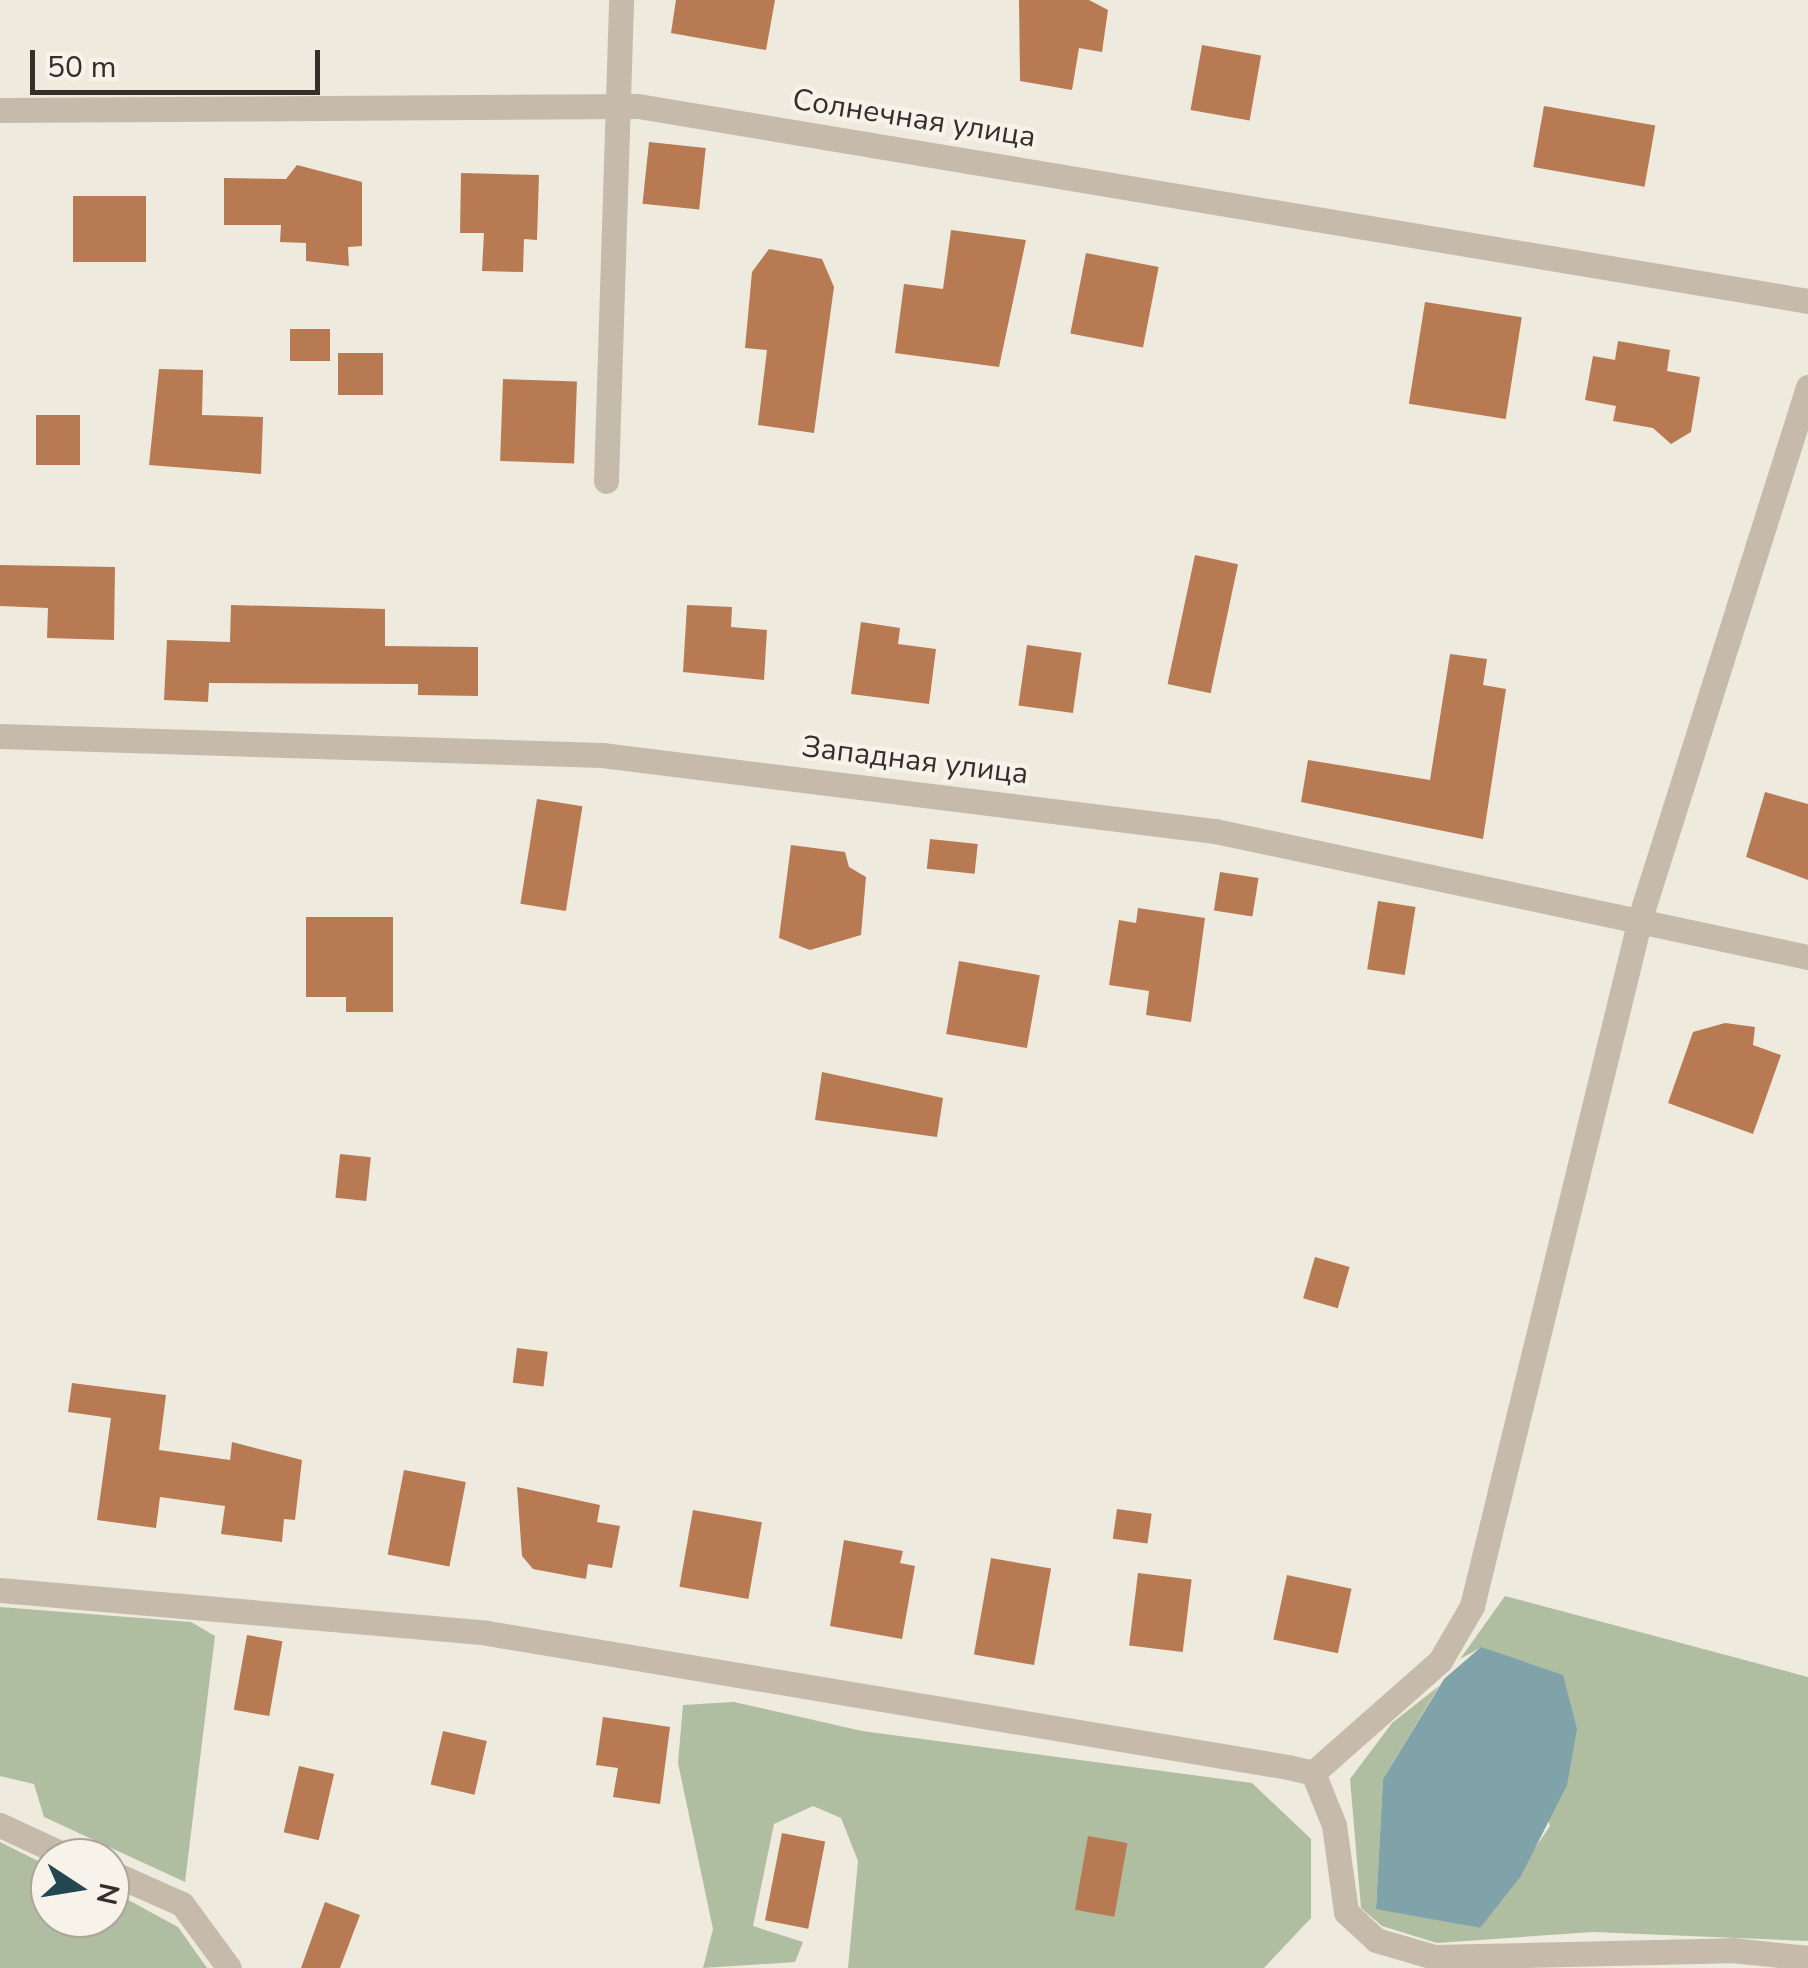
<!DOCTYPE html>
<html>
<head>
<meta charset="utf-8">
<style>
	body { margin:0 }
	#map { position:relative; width:1808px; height:1968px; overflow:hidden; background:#efeade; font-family:"Nunito Sans",sans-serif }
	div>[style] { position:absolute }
	.green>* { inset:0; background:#afbda0 }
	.water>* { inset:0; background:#80a2a9 }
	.building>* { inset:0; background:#b87a53; transform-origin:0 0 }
	.street>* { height:25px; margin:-12.5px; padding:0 12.5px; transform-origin:12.5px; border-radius:12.5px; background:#c6bbab }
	span { translate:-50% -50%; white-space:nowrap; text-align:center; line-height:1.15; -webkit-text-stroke:8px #f8f3ea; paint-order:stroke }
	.street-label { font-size:30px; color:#352f29 }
	.north { position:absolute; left:30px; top:1838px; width:100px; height:100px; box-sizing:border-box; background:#f8f3ea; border:2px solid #aaa59d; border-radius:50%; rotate:102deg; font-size:28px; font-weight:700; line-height:40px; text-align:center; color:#352f29 }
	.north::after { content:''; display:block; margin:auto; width:35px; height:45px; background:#244852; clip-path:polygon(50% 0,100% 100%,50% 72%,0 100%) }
	.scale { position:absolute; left:30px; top:50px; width:290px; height:45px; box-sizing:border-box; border:5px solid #352f29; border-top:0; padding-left:12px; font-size:30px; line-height:35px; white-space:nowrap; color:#352f29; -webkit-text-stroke:8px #f8f3ea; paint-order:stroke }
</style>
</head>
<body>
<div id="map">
	<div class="green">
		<div style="clip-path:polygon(1505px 1596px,1808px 1677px,1808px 1941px,1593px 1932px,1437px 1943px,1382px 1926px,1361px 1908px,1350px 1779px,1392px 1723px,1439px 1686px,1383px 1779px,1376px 1908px,1480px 1928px,1550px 1826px,1482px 1647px,1460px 1659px)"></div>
		<div style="clip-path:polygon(0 1607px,191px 1622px,215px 1636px,185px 1882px,44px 1817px,34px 1784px,0 1776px)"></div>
		<div style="clip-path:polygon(734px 1702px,862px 1731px,1252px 1783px,1311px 1839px,1311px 1918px,1264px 1968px,848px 1968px,858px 1861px,841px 1818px,813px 1806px,774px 1824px,753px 1926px,803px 1942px,795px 1962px,703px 1968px,713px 1929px,678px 1763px,683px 1705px)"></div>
		<div style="clip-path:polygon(0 1842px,50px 1867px,50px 1918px,110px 1918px,110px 1890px,178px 1927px,207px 1968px,0 1968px)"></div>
	</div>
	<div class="water">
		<div style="clip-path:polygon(1481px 1647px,1563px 1675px,1577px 1729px,1567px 1785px,1521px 1876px,1480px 1928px,1376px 1909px,1383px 1779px,1444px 1679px)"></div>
	</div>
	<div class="building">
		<div style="clip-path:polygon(676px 0,775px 0,766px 50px,671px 33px)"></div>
		<div style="clip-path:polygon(1019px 0,1089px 0,1108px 10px,1102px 52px,1079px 48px,1072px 90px,1020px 81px)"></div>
		<div style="left:1202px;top:45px;width:60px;height:66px;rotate:10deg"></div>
		<div style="left:1544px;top:106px;width:113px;height:62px;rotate:10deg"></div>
		<div style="left:649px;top:142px;width:57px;height:62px;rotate:6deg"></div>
		<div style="clip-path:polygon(297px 165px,362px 182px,362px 246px,348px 247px,349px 266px,306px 261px,306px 243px,280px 242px,281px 225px,224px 225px,224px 178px,286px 179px)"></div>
		<div style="clip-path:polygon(461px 173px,539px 175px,537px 240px,524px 239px,523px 272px,482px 271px,484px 233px,460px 233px)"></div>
		<div style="left:73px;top:196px;width:73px;height:66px"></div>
		<div style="clip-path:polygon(951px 230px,1026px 240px,999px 367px,895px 353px,904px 284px,943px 289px)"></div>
		<div style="clip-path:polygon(769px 249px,822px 259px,834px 287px,814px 433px,758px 425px,767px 350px,745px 348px,752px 272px)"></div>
		<div style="left:1086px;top:253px;width:74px;height:82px;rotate:11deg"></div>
		<div style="left:1425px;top:302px;width:98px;height:103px;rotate:9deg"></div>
		<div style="left:290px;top:329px;width:40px;height:32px"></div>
		<div style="clip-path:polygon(1618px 341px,1670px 350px,1667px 371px,1700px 377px,1691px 432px,1671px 444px,1653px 428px,1613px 421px,1616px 406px,1585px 400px,1593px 356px,1615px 360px)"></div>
		<div style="left:338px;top:353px;width:45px;height:42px"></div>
		<div style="clip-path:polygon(159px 369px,203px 370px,202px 415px,263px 417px,261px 474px,149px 465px)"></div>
		<div style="left:503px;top:379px;width:74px;height:82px;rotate:2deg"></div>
		<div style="left:36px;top:415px;width:44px;height:50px"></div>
		<div style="left:1195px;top:555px;width:44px;height:132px;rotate:12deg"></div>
		<div style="clip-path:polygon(0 565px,115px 567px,114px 640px,47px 638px,48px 608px,0 606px)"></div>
		<div style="clip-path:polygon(231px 605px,385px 609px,385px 646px,478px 647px,478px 696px,418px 695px,418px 684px,209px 683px,208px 702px,164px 700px,167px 640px,230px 642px)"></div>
		<div style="clip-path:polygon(687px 605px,732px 607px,731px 627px,767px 630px,764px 680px,683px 672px)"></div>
		<div style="clip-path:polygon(861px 622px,900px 628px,898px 644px,936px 649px,929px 704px,851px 694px)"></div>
		<div style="left:1027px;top:645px;width:55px;height:61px;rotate:8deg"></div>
		<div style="clip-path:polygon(1450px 654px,1487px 659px,1483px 685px,1506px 689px,1483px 839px,1301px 802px,1308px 760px,1430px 780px)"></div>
		<div style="clip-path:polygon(1765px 792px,1808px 804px,1808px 880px,1746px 857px)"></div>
		<div style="left:537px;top:799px;width:46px;height:106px;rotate:9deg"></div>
		<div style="left:930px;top:839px;width:48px;height:30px;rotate:6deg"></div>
		<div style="clip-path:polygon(791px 845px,845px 852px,849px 867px,866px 877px,861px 935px,810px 950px,779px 938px)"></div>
		<div style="left:1220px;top:872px;width:39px;height:39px;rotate:9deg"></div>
		<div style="left:1378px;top:901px;width:38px;height:69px;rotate:9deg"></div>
		<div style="clip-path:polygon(1138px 908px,1205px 918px,1191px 1022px,1146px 1015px,1149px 991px,1109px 985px,1119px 920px,1136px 923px)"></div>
		<div style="clip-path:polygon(306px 917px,393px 917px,393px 1012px,346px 1012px,346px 997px,306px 997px)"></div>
		<div style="left:959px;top:961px;width:82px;height:74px;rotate:10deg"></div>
		<div style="clip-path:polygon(1725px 1023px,1755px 1027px,1753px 1045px,1781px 1055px,1753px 1134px,1668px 1103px,1693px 1032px)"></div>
		<div style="clip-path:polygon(822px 1072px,943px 1098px,937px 1137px,815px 1120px)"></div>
		<div style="left:340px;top:1154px;width:31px;height:44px;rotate:6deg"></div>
		<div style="left:1315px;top:1257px;width:36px;height:43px;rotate:16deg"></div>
		<div style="left:517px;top:1348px;width:31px;height:35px;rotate:7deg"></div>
		<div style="clip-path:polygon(72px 1383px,166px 1395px,159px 1450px,230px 1460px,232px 1442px,302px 1460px,295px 1520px,284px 1519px,282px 1542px,221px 1534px,225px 1506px,160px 1497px,156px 1528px,97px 1520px,111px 1418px,68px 1412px)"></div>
		<div style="left:404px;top:1470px;width:63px;height:86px;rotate:11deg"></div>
		<div style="clip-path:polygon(517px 1487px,600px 1505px,597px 1522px,620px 1526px,612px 1568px,588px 1564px,586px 1579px,533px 1569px,522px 1556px)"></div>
		<div style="left:1117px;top:1509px;width:35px;height:30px;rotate:8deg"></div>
		<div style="left:693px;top:1510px;width:70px;height:78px;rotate:10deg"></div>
		<div style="clip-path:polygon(844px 1540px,903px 1551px,900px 1563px,915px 1566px,902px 1639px,830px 1626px)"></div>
		<div style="left:991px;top:1558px;width:61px;height:98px;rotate:10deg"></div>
		<div style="left:1138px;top:1573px;width:54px;height:73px;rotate:7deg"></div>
		<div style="left:1287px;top:1575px;width:66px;height:66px;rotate:12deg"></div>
		<div style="left:247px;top:1635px;width:36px;height:76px;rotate:10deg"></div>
		<div style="clip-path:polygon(603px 1717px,670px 1727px,660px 1804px,613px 1797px,618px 1768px,596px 1765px)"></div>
		<div style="left:443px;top:1731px;width:45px;height:55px;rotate:13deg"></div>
		<div style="left:299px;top:1766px;width:36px;height:68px;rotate:13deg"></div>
		<div style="left:782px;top:1833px;width:44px;height:89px;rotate:11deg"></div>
		<div style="left:1088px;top:1836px;width:40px;height:75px;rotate:10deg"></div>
		<div style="clip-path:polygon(325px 1902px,360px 1915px,340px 1968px,301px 1968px)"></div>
	</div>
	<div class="street">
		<div style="left:0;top:110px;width:638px;rotate:-0.36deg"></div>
		<div style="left:638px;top:106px;width:1186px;rotate:9.46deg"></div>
		<div style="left:606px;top:481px;width:481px;rotate:-88.2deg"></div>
		<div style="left:0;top:736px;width:602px;rotate:1.81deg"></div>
		<div style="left:602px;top:755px;width:618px;rotate:7.07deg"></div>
		<div style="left:1215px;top:831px;width:606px;rotate:12deg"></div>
		<div style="left:0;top:1590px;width:489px;rotate:5deg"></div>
		<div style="left:487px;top:1633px;width:812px;rotate:9.5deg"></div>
		<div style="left:1288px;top:1767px;width:26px;rotate:13deg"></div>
		<div style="left:1313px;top:1773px;width:56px;rotate:68deg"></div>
		<div style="left:1334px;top:1825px;width:88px;rotate:82.1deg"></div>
		<div style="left:1346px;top:1912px;width:41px;rotate:43deg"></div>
		<div style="left:1376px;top:1940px;width:60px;rotate:16.3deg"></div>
		<div style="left:1434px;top:1957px;width:298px;rotate:-1.3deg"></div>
		<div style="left:1732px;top:1950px;width:76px;rotate:6deg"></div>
		<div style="left:1313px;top:1773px;width:169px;rotate:-41.4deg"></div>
		<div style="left:1440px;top:1661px;width:64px;rotate:-59.8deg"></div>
		<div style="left:1472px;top:1606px;width:711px;rotate:-76.26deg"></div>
		<div style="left:1641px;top:915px;width:554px;rotate:-72.45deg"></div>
		<div style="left:0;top:1825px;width:78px;rotate:24.9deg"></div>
		<div style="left:110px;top:1872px;width:79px;rotate:24deg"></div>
		<div style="left:182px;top:1904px;width:79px;rotate:53.7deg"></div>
	</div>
	<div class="street-label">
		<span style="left:914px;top:119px;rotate:9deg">Солнечная улица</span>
		<span style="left:915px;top:761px;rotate:7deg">Западная улица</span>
	</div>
	<div class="north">N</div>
	<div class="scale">50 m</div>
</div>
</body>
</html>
